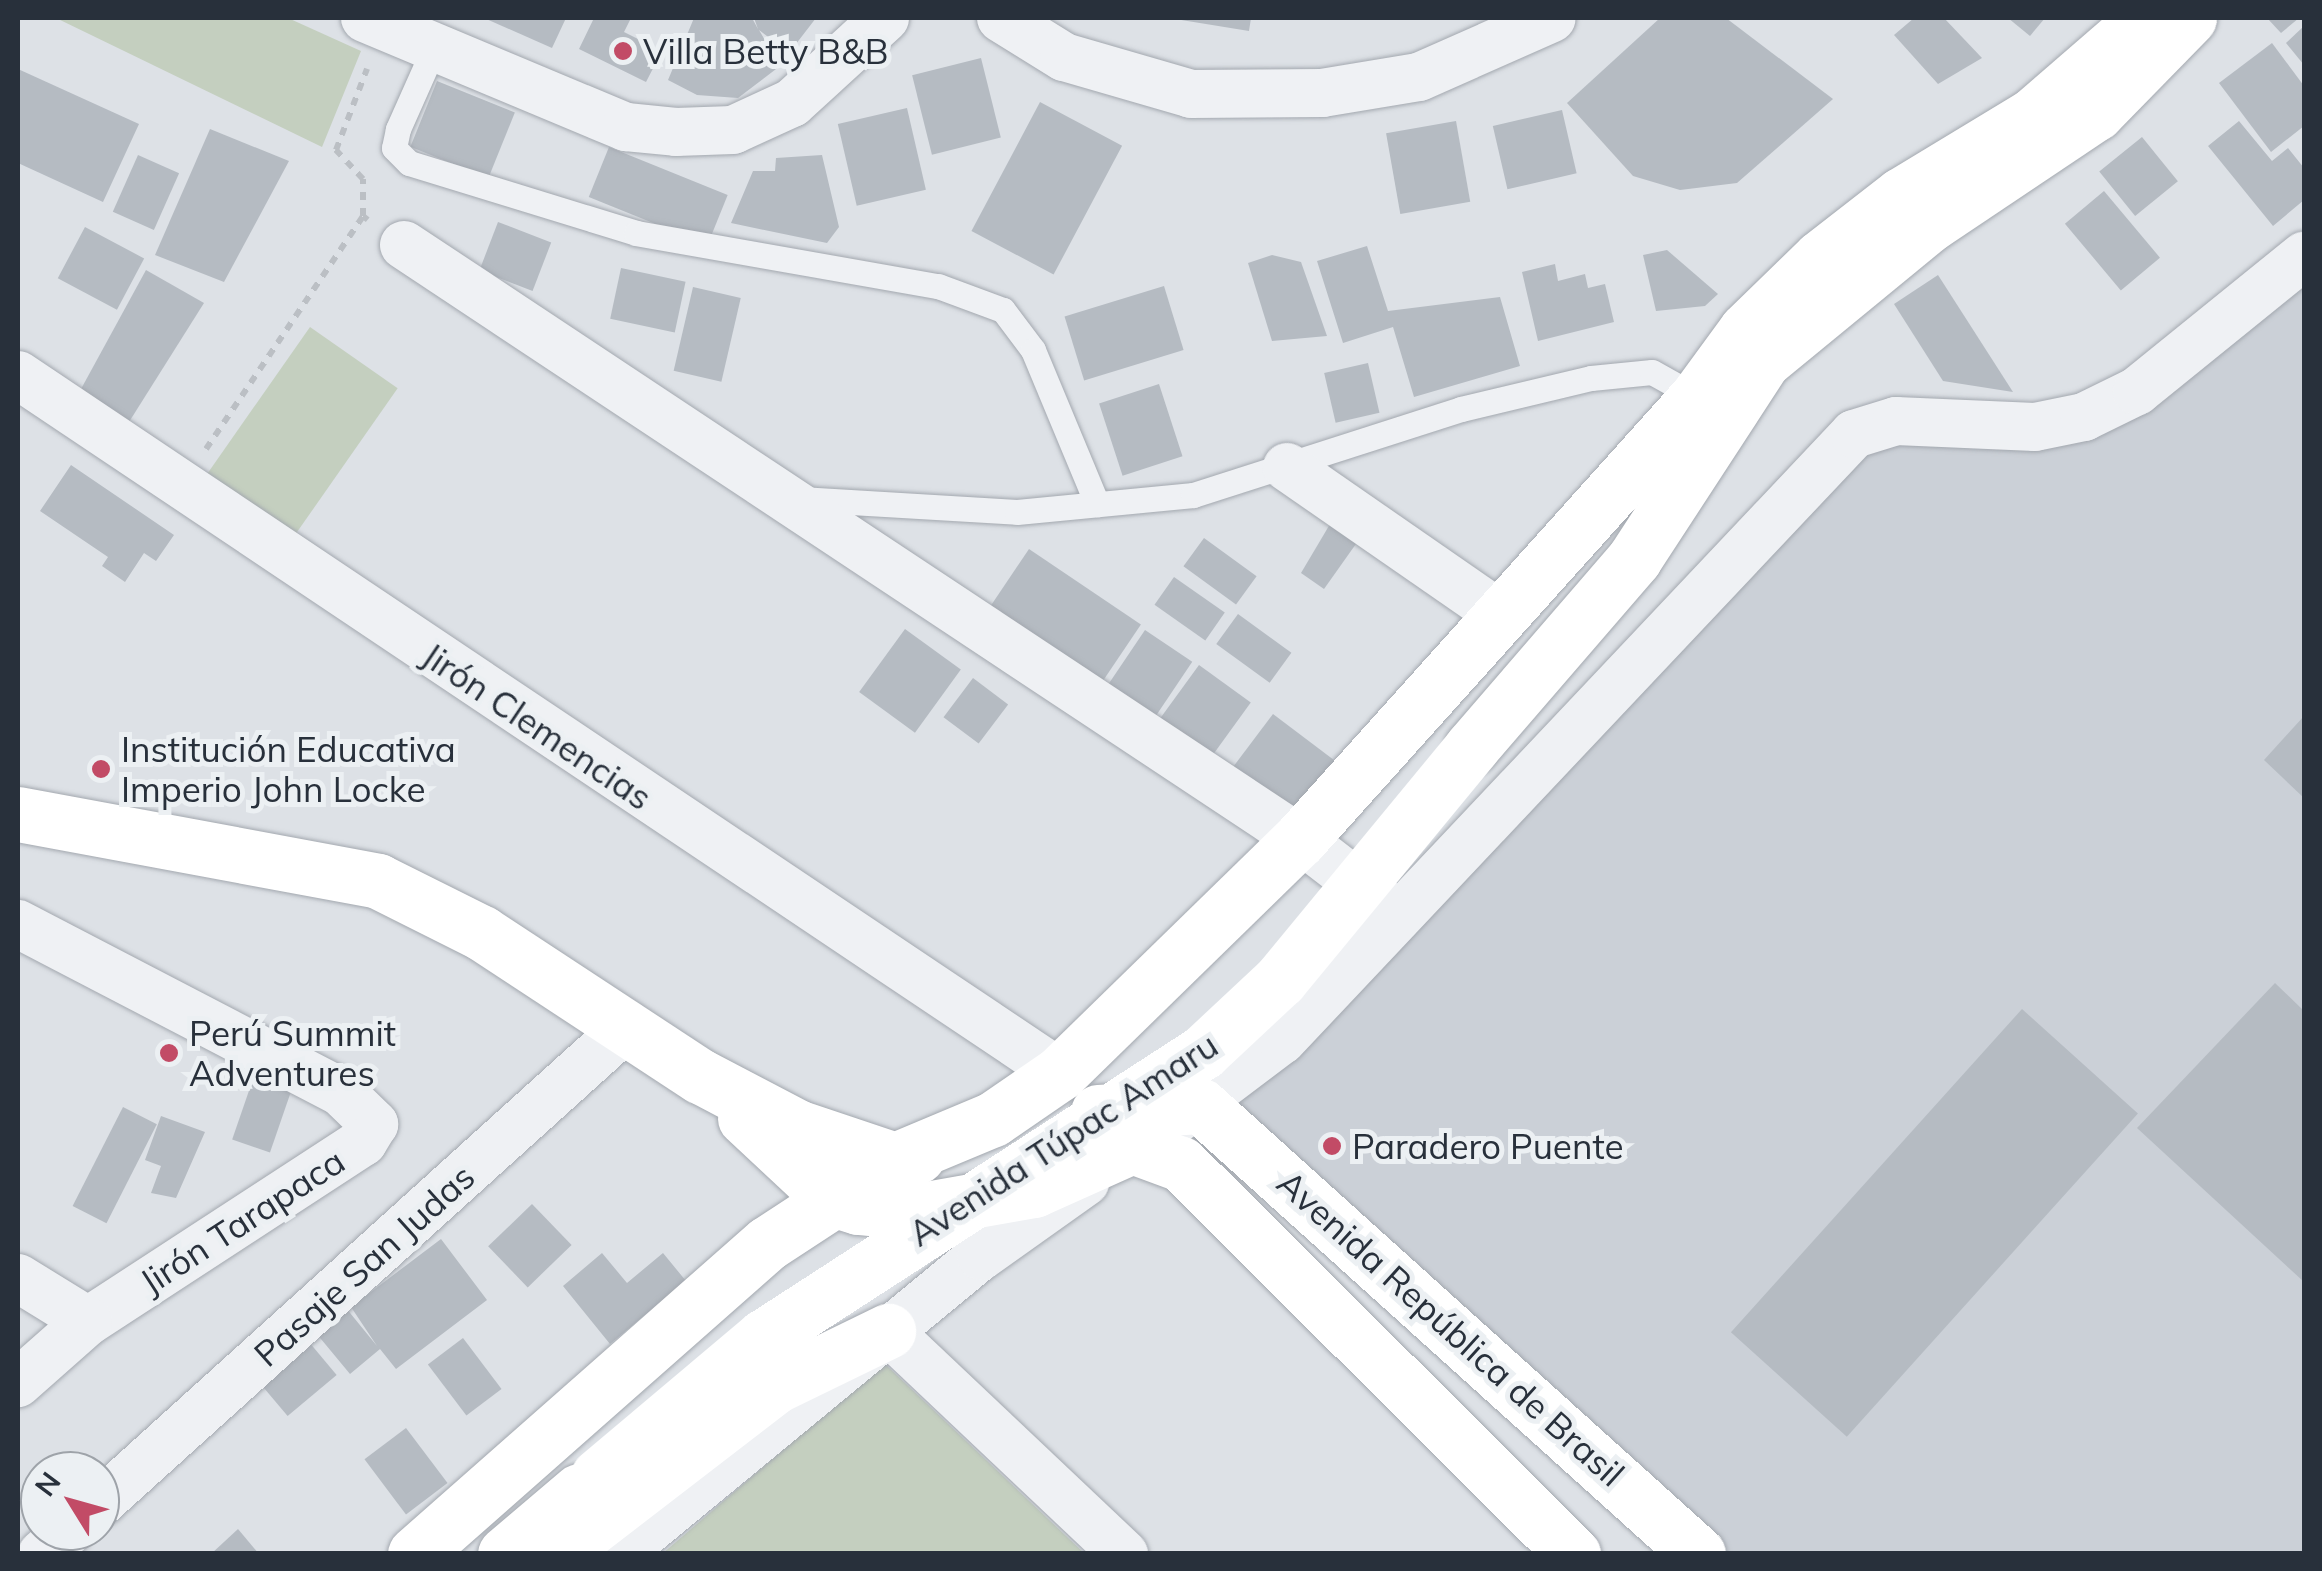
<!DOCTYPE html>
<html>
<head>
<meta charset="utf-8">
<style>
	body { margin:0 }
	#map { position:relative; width:2322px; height:1571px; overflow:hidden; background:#dde1e6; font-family:Mulish,sans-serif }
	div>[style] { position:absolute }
	.built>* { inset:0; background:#cbd0d7 }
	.green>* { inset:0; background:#c4cfbf; transform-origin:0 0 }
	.building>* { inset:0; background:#b5bbc2; transform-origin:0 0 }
	.path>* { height:6px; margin-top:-3px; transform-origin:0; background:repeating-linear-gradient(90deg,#bbbfc4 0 8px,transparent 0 16px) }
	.roads { filter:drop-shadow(0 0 2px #a3a8af) drop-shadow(0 0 2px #a3a8af) }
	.lane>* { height:25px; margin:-12.5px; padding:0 12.5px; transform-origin:12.5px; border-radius:12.5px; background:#eff1f4 }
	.street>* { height:48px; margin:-24px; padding:0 24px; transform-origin:24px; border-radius:24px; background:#eff1f4 }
	.secondary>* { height:55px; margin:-27.5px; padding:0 27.5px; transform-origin:27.5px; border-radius:27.5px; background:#fff }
	.secondary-bridge>* { height:55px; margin:-27.5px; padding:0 27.5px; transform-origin:27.5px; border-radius:27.5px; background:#fff }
	.dots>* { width:28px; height:28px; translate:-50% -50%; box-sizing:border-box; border:5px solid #ecf0f3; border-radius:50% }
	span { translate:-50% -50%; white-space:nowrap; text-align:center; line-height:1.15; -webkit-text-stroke:10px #ecf0f3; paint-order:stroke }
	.poi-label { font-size:35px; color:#28303b }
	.left { translate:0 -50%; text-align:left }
	.street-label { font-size:35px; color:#28303b }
	.frame { position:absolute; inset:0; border:20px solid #28303b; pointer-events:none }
	.north { position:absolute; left:20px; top:1451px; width:100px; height:100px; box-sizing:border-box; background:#ecf0f3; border:2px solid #9ea3a9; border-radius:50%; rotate:307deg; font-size:28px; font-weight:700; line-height:40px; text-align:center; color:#28303b }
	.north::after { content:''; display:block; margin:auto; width:35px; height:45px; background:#c24b66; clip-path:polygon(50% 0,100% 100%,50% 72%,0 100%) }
</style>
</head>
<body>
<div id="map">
	<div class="built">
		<div style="clip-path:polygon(2304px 248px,2304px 1553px,1665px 1553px,1205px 1109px,1812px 479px,1923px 416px,2113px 394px)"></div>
	</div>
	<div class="green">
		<div style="clip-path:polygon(56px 18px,288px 18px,361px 51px,322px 147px)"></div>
		<div style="left:310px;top:327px;width:107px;height:187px;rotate:35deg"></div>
		<div style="clip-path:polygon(884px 1363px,1084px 1553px,662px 1554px)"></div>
	</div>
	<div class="building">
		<div style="clip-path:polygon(484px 18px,566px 18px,552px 48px)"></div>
		<div style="clip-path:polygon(594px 18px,631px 18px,624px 32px,662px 51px,646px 82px,579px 49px)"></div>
		<div style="clip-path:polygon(694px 18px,752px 18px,758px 29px,754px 18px,816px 18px,789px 53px,759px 30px,780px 66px,738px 98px,697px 95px,668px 80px)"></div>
		<div style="clip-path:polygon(1169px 18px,1251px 18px,1249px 31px)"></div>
		<div style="clip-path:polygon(1660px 18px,1726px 18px,1833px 99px,1737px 183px,1680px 190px,1633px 176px,1567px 103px)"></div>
		<div style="clip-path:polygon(1914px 18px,1944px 18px,1982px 58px,1938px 84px,1894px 35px)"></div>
		<div style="clip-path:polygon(2008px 18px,2045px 18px,2030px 36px)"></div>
		<div style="clip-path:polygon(2267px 18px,2299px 18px,2281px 33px)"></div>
		<div style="clip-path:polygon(2304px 26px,2304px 65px,2286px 43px)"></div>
		<div style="clip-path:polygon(2272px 43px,2304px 86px,2304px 126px,2271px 152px,2219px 83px)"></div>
		<div style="left:981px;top:58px;width:82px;height:71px;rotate:76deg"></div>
		<div style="clip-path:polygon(18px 69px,139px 124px,103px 202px,18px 163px)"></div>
		<div style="left:437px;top:81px;width:84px;height:71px;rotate:22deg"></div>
		<div style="left:1040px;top:102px;width:93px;height:146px;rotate:28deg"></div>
		<div style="left:907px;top:108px;width:84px;height:71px;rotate:77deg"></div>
		<div style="left:1562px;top:110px;width:65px;height:71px;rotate:77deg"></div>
		<div style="left:1456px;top:121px;width:82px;height:71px;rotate:80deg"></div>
		<div style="clip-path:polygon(2239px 121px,2272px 161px,2288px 148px,2304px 168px,2304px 200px,2273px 226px,2208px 146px)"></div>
		<div style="clip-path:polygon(210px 129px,289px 161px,224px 282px,155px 255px)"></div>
		<div style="left:2142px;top:137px;width:57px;height:55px;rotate:51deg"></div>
		<div style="left:609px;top:147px;width:128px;height:54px;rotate:22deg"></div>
		<div style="left:138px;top:155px;width:45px;height:62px;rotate:24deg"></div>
		<div style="clip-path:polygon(822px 155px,839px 227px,827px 243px,731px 223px,753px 171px,775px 171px,776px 158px)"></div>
		<div style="left:2104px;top:191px;width:87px;height:51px;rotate:50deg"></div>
		<div style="left:498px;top:222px;width:57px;height:52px;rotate:21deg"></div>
		<div style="left:85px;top:227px;width:67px;height:58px;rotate:28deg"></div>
		<div style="clip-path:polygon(1367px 246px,1388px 311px,1500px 297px,1520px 366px,1414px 397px,1393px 327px,1343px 343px,1317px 261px)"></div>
		<div style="clip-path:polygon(1667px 250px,1718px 294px,1705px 306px,1656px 311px,1643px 255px)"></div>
		<div style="clip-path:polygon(1272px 255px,1301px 262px,1327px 336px,1272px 341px,1248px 263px)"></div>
		<div style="clip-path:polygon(1555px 264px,1558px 281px,1585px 274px,1588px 288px,1605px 284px,1614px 322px,1538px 341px,1522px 272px)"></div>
		<div style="left:621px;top:268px;width:66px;height:52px;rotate:12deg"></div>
		<div style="clip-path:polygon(146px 270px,204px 303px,129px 422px,81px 389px)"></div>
		<div style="clip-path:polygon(1938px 275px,2013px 392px,1943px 381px,1894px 304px)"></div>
		<div style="left:1164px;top:286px;width:67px;height:104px;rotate:73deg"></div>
		<div style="left:693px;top:287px;width:49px;height:86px;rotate:13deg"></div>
		<div style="left:1368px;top:363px;width:51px;height:45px;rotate:77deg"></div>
		<div style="left:1159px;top:384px;width:76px;height:63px;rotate:72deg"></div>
		<div style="clip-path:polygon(71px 465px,174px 535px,156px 561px,144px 553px,125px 582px,102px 566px,108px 557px,40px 511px)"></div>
		<div style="clip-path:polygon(1336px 514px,1363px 534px,1324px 589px,1301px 573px)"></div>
		<div style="left:1204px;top:538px;width:65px;height:35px;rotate:36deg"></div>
		<div style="left:1029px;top:549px;width:135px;height:72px;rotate:34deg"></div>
		<div style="left:1174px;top:577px;width:62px;height:34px;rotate:35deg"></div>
		<div style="left:1238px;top:614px;width:66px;height:37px;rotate:36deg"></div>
		<div style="left:905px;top:629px;width:69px;height:78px;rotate:36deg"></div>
		<div style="left:1145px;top:630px;width:57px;height:67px;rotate:34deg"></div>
		<div style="left:1199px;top:665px;width:64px;height:69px;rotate:36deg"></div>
		<div style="left:973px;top:678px;width:44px;height:49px;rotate:37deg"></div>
		<div style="left:1273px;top:714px;width:80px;height:71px;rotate:37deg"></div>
		<div style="clip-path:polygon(2304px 716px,2304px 798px,2264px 760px)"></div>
		<div style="clip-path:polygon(2275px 983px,2304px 1011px,2304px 1282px,2137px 1128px)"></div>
		<div style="left:2022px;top:1009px;width:156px;height:435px;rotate:42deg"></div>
		<div style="left:253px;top:1079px;width:40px;height:64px;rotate:19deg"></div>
		<div style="left:123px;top:1107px;width:38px;height:111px;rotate:27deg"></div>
		<div style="clip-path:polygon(161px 1116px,205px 1132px,176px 1198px,151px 1193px,161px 1166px,145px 1160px)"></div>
		<div style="left:532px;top:1204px;width:57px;height:61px;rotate:46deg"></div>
		<div style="clip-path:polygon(441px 1239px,487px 1300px,396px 1369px,380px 1349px,350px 1374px,316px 1333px,346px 1308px,377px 1346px,351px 1307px)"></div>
		<div style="clip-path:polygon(602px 1253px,627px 1283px,663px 1253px,686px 1281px,610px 1344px,563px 1286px)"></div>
		<div style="left:463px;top:1338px;width:64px;height:44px;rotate:53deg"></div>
		<div style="left:309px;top:1342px;width:43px;height:64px;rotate:50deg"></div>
		<div style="left:406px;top:1428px;width:69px;height:52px;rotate:53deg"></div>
		<div style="clip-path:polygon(238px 1529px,259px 1554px,211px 1554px)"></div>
	</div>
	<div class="path">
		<div style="left:363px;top:216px;width:37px;rotate:-90deg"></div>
		<div style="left:363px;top:179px;width:40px;rotate:-133deg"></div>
		<div style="left:336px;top:150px;width:87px;rotate:-69.1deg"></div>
		<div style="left:206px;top:449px;width:281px;rotate:-56deg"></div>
		<div style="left:363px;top:216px;width:6px;rotate:39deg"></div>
	</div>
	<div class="roads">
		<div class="lane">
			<div style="left:434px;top:48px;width:89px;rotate:114deg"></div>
			<div style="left:398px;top:129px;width:19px;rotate:102deg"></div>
			<div style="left:394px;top:148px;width:21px;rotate:45deg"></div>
			<div style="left:409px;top:163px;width:238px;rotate:17.1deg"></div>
			<div style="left:636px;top:233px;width:307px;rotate:10deg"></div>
			<div style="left:938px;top:286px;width:69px;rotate:20.3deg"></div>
			<div style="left:1003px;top:310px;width:50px;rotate:53.1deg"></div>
			<div style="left:1033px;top:350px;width:167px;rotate:67.4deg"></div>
			<div style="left:800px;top:499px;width:217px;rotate:3.4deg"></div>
			<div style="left:1017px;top:512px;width:177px;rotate:-5.5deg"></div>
			<div style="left:1193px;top:495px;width:281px;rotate:-17.8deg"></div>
			<div style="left:1461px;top:409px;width:134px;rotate:-13.4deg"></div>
			<div style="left:1591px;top:378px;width:61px;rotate:-5.6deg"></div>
			<div style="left:1652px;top:372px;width:51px;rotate:29.1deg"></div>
		</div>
		<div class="street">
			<div style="left:365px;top:18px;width:283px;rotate:22.7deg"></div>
			<div style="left:626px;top:127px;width:50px;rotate:5.7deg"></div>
			<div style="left:676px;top:132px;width:57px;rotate:-2deg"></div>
			<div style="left:733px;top:130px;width:65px;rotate:-24.6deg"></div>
			<div style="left:792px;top:103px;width:126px;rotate:-42.4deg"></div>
			<div style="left:1001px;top:18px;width:74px;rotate:31.8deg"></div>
			<div style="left:1064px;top:57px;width:132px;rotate:16.2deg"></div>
			<div style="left:1191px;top:94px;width:131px;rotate:-0.4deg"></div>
			<div style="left:1322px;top:93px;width:98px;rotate:-9.4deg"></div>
			<div style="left:1419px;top:77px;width:145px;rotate:-23.9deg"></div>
			<div style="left:404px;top:245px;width:1075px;rotate:33.54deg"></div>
			<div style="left:1300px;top:839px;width:110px;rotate:37.6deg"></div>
			<div style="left:18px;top:375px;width:1254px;rotate:33.82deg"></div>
			<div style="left:1287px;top:467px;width:258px;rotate:34.7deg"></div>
			<div style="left:18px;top:924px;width:365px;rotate:27.5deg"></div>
			<div style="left:342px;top:1093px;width:45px;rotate:44.1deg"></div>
			<div style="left:374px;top:1124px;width:21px;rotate:121deg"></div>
			<div style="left:363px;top:1142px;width:328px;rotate:146.9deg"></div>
			<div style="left:88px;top:1321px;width:94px;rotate:138.5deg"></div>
			<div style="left:1169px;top:1125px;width:141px;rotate:-37deg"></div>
			<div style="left:1282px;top:1040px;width:833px;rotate:-46.65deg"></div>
			<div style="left:1854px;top:434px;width:44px;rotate:-17.2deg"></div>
			<div style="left:1896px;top:421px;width:139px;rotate:2.5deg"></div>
			<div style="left:2035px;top:427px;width:50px;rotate:-11.5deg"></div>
			<div style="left:2084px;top:417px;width:59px;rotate:-26.1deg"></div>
			<div style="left:2137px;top:391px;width:215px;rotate:-39deg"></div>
			<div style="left:18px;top:1278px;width:82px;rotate:31.6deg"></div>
			<div style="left:888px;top:1331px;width:325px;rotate:43.4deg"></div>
			<div style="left:100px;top:1503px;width:712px;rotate:-42.09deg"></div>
			<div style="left:42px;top:1554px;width:35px;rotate:-41deg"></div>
			<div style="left:619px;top:1554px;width:469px;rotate:-39.5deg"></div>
			<div style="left:981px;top:1256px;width:128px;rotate:-35.4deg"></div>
		</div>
		<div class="secondary">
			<div style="left:1471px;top:748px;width:250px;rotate:-49.2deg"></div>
			<div style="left:1634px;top:559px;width:236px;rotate:-56.9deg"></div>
			<div style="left:1763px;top:361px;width:216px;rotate:-39.4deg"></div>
			<div style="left:1930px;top:224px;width:200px;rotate:-33.8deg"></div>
			<div style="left:2096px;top:113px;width:133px;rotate:-45.6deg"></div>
			<div style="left:18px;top:814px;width:366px;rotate:10.5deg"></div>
			<div style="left:378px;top:881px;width:116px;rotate:26.6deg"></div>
			<div style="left:482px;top:933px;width:261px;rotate:33.3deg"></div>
			<div style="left:700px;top:1076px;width:110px;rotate:27.7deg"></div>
			<div style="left:797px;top:1127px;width:103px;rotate:18.6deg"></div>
			<div style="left:895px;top:1160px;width:23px;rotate:-10deg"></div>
			<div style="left:1098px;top:1112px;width:103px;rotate:-3.3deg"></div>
			<div style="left:1201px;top:1106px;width:669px;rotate:42.03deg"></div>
			<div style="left:745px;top:1118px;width:119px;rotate:43deg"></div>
			<div style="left:832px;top:1199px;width:27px;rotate:17deg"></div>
			<div style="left:858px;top:1207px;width:51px;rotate:5.6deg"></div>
			<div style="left:909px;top:1212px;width:127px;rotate:-10deg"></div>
			<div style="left:1034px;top:1190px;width:107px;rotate:-24.2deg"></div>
			<div style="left:1132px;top:1146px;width:52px;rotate:20.2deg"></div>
			<div style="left:1181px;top:1164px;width:553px;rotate:44.85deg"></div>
			<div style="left:415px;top:1554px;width:470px;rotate:-41.4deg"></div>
			<div style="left:768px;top:1243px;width:152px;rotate:-33.2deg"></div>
			<div style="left:895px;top:1160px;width:106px;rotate:-22.7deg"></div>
			<div style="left:993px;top:1119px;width:81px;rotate:-34.5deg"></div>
			<div style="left:1060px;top:1073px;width:335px;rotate:-44.3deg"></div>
			<div style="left:1300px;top:839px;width:594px;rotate:-48.07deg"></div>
			<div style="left:1697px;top:397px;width:83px;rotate:-53.8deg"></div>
			<div style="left:1746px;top:330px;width:103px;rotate:-44.2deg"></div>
			<div style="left:1820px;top:258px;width:103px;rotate:-37.9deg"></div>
			<div style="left:1901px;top:195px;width:154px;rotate:-31.2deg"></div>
			<div style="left:2033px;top:115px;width:148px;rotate:-40.9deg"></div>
			<div style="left:505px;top:1554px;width:97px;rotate:-40.4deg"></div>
			<div style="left:557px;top:1554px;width:275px;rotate:-37.6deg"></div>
			<div style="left:775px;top:1386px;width:126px;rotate:-26deg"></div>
		</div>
	</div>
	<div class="secondary-bridge">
		<div style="left:598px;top:1476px;width:216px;rotate:-40.1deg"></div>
		<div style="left:763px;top:1337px;width:524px;rotate:-32.93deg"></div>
		<div style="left:1203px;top:1052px;width:105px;rotate:-43.1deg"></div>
		<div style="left:1280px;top:980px;width:301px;rotate:-50.5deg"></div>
	</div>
	<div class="dots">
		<div style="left:623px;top:51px;background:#c24b66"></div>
		<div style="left:101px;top:769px;background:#c24b66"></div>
		<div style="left:169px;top:1053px;background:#c24b66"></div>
		<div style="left:1332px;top:1146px;background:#c24b66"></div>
	</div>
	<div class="poi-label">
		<span class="left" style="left:643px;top:51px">Villa Betty B&amp;B</span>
		<span class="left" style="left:121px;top:769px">Institución Educativa<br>Imperio John Locke</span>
		<span class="left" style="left:189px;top:1053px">Perú Summit<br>Adventures</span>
		<span class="left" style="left:1352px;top:1146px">Paradero Puente</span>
	</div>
	<div class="street-label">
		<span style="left:537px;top:726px;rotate:34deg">Jirón Clemencias</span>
		<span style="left:1063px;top:1139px;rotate:-33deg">Avenida Túpac Amaru</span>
		<span style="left:242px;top:1221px;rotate:-33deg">Jirón Tarapaca</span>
		<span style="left:364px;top:1265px;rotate:-42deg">Pasaje San Judas</span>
		<span style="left:1451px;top:1328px;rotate:42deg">Avenida República de Brasil</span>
	</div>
	<div class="frame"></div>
	<div class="north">N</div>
</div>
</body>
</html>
